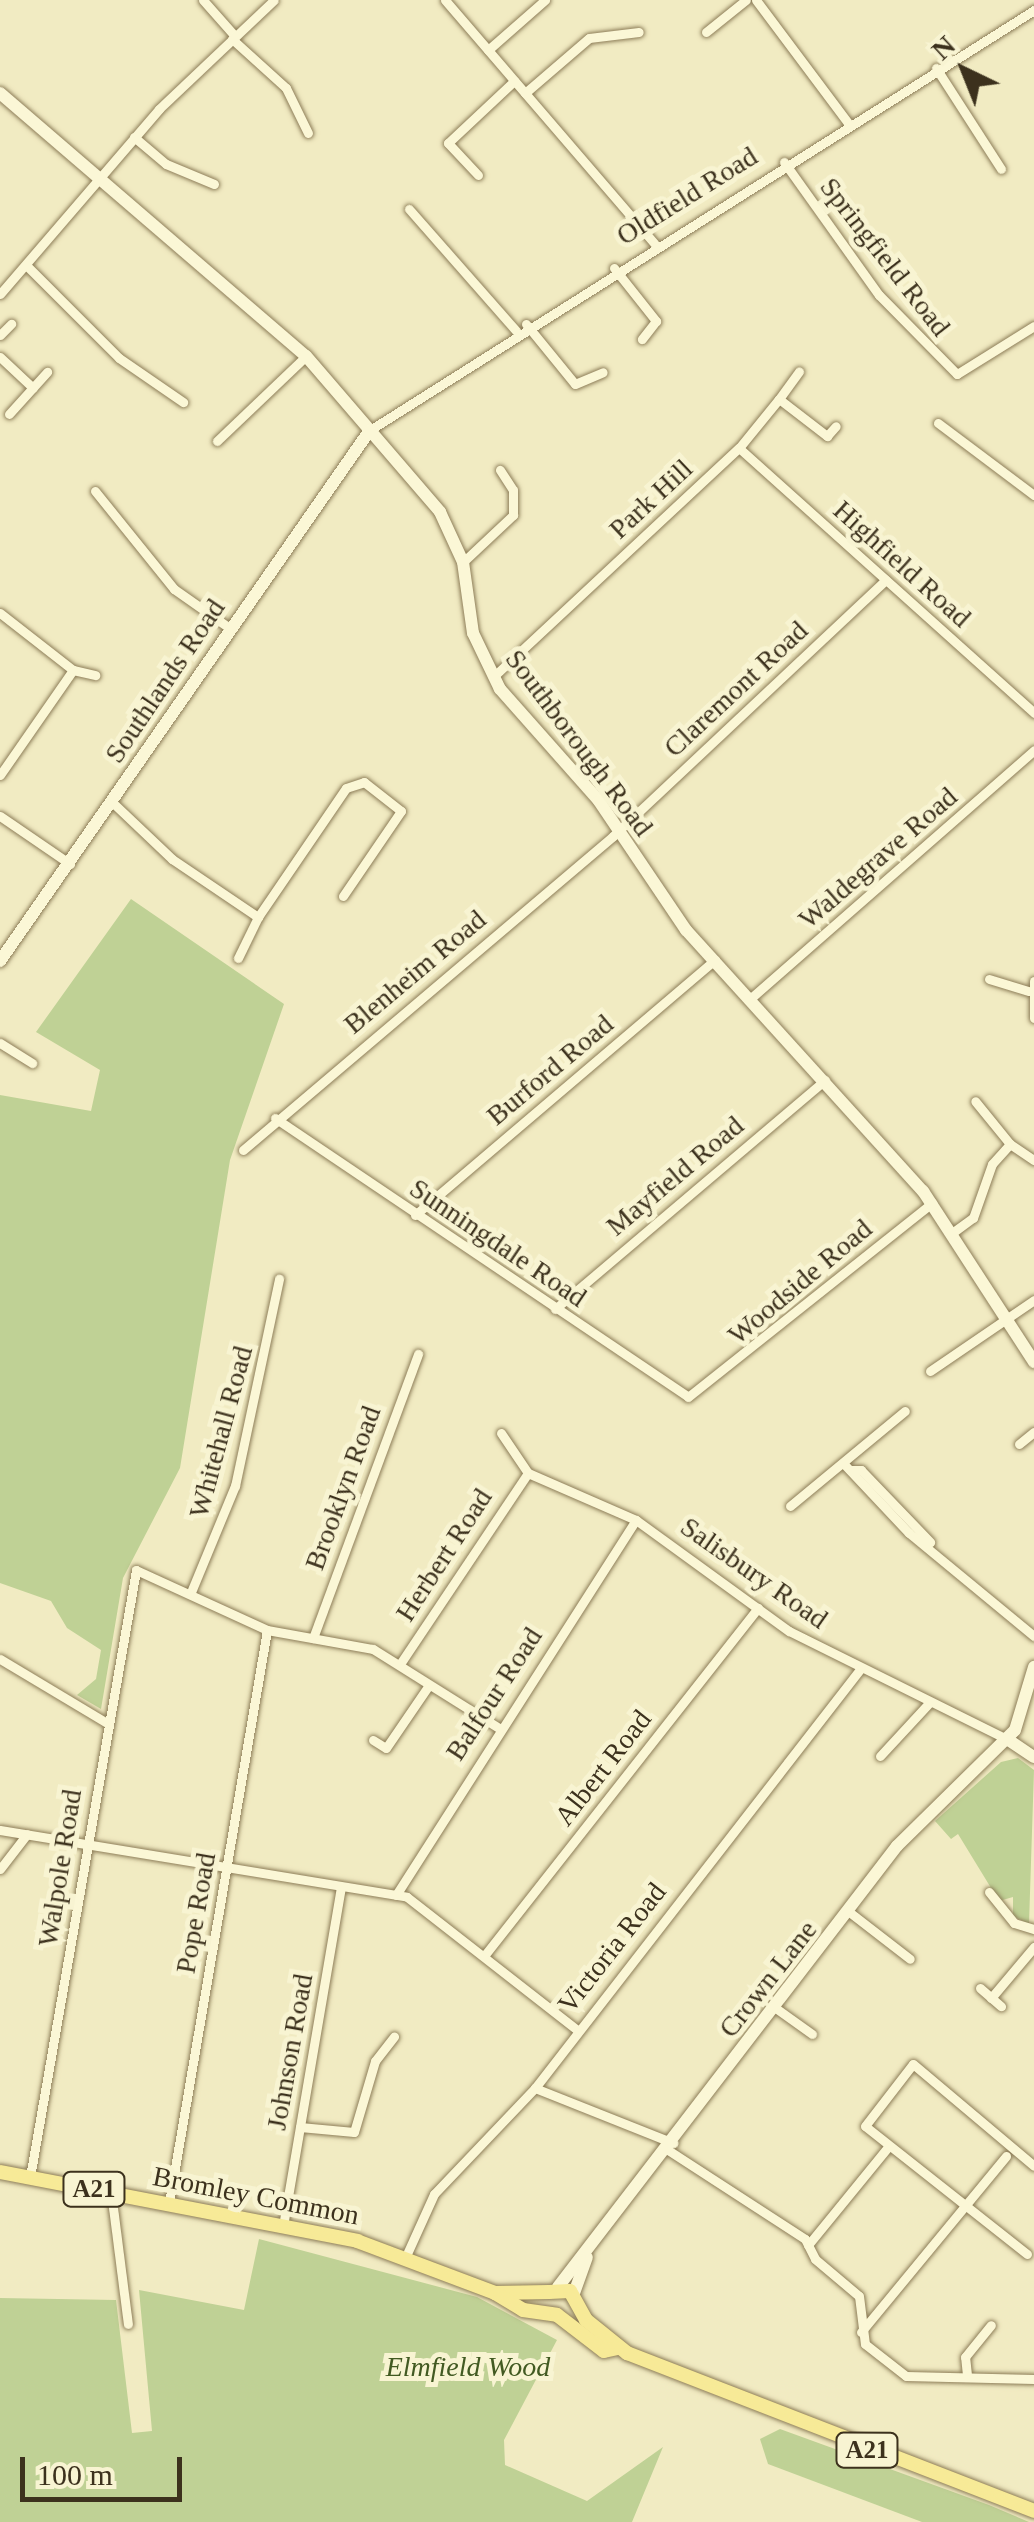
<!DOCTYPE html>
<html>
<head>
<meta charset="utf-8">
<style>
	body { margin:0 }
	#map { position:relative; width:1034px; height:2522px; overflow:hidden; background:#f1ebc2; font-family:"Times New Roman",serif }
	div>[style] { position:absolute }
	.green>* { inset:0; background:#bfd195 }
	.roads { filter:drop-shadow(0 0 2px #8d7d58) drop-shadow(0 0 2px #8d7d58) }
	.street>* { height:9px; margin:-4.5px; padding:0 4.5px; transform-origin:4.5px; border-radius:4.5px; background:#fbf7d6 }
	.secondary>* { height:12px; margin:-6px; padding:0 6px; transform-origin:6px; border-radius:6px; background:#fbf7d6 }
	.primary>* { height:14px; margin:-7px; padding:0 7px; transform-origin:7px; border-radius:7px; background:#f7ea97 }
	span { translate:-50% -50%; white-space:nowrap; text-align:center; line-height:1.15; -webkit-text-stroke:10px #f8f4d2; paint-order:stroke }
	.shield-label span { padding:2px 8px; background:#f8f4d2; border:2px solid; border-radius:8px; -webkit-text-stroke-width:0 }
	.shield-label { font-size:25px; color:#3c311d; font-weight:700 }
	.street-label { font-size:28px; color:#3c311d }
	.park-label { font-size:28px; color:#425a22; font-style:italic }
	.north { position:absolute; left:914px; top:20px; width:100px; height:100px; -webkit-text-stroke:8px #f8f4d2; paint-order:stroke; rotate:317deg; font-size:28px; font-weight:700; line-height:40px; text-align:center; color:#3c311d }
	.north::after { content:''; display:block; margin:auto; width:35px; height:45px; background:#3c311d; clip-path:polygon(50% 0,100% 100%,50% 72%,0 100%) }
	.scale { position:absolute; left:20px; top:2457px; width:162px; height:45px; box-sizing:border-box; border:5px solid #3c311d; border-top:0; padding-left:12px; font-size:30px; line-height:35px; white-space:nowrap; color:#3c311d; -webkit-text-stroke:8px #f8f4d2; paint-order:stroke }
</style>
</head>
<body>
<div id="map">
	<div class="green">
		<div style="clip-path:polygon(131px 899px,284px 1004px,230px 1160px,180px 1468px,123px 1578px,101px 1709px,77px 1695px,96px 1679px,101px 1650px,67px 1628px,51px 1601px,0 1583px,0 1095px,91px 1111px,100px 1070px,36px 1032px)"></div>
		<div style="clip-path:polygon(1018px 1758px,1034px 1770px,1029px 1924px,1013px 1916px,1013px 1897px,999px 1901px,958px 1834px,951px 1839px,935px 1821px,1001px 1762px)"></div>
		<div style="clip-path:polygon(259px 2239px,477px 2297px,557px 2340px,504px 2440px,505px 2465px,587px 2501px,663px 2447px,632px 2522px,0 2522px,0 2298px,116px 2300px,132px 2433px,152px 2431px,139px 2290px,244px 2310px)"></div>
		<div style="clip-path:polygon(780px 2429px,989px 2505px,1029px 2522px,922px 2522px,768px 2464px,760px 2439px)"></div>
	</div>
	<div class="roads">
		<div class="street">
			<div style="left:203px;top:0;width:48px;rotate:48.4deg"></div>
			<div style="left:445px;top:0;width:321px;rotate:49.3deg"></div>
			<div style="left:756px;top:0;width:154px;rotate:53.2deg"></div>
			<div style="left:706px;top:32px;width:51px;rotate:-38.7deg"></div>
			<div style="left:232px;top:39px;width:73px;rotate:42.2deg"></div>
			<div style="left:286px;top:88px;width:50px;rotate:63.9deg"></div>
			<div style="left:488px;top:50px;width:76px;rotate:-41.3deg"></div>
			<div style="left:936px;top:68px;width:120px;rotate:57.2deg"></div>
			<div style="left:525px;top:93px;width:84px;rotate:-40.7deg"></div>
			<div style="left:589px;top:38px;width:50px;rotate:-6.8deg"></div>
			<div style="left:134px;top:137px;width:42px;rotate:40.2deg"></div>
			<div style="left:166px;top:164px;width:52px;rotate:22.6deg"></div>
			<div style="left:784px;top:162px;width:163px;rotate:54.5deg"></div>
			<div style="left:879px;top:295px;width:111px;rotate:45.4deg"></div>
			<div style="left:957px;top:374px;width:91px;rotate:-31.9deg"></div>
			<div style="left:478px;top:175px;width:44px;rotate:-133.2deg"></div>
			<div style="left:448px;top:143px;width:91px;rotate:-43.2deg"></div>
			<div style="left:409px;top:209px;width:162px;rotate:48.7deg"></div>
			<div style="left:27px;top:266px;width:130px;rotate:45deg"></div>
			<div style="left:119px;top:358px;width:78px;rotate:34.5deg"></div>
			<div style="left:614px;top:268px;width:68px;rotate:51.6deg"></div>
			<div style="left:656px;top:321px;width:23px;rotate:128deg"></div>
			<div style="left:0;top:294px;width:244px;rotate:-49.3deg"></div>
			<div style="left:159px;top:109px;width:158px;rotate:-43.5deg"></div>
			<div style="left:526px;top:324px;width:77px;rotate:50.8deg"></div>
			<div style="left:575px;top:384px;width:30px;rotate:-23deg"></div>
			<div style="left:0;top:335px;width:16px;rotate:-45deg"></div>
			<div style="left:0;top:357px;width:45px;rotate:43.2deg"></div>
			<div style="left:779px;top:399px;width:34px;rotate:-54deg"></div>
			<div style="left:9px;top:414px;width:57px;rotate:-47.9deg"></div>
			<div style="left:938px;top:423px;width:120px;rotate:36.9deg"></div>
			<div style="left:370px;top:430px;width:786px;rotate:-32.31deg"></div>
			<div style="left:217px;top:441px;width:123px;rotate:-43.7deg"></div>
			<div style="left:739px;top:448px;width:397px;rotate:41.9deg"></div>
			<div style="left:95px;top:491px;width:126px;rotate:51.1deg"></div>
			<div style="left:174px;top:589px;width:70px;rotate:35.1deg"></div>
			<div style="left:463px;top:562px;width:69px;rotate:-43.2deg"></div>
			<div style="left:513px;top:515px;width:25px;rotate:-90deg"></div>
			<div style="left:513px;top:490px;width:24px;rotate:-123deg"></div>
			<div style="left:0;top:613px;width:93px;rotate:38deg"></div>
			<div style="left:73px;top:670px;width:23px;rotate:13deg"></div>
			<div style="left:493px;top:677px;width:336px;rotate:-43deg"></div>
			<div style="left:739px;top:448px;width:63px;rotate:-50.8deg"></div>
			<div style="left:779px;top:399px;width:61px;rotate:37.6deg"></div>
			<div style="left:827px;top:436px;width:13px;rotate:-48deg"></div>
			<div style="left:0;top:775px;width:128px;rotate:-55.2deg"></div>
			<div style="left:112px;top:802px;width:83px;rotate:43.5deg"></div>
			<div style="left:172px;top:859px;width:104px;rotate:34deg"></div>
			<div style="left:258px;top:917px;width:156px;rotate:-55.7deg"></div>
			<div style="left:346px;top:788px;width:19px;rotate:-18deg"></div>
			<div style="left:364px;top:782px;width:47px;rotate:38.1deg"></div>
			<div style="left:401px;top:811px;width:103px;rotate:124.3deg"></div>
			<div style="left:0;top:816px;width:85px;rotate:34.4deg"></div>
			<div style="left:238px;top:958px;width:46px;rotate:-64deg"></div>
			<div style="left:989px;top:979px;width:41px;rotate:17.1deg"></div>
			<div style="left:1034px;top:981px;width:37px;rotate:90deg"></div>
			<div style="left:751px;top:998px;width:376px;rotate:-41.2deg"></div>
			<div style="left:0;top:1043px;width:38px;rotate:32deg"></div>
			<div style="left:275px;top:1118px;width:498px;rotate:34deg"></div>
			<div style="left:688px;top:1397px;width:312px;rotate:-38.5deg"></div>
			<div style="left:1010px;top:1144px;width:29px;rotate:34deg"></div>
			<div style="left:243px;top:1150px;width:485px;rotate:-40.3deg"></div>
			<div style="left:613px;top:836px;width:374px;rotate:-43.2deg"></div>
			<div style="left:415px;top:1215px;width:394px;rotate:-40.4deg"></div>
			<div style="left:952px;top:1233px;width:26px;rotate:-36deg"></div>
			<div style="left:973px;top:1218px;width:57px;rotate:-70.6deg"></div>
			<div style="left:992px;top:1164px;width:27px;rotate:-48deg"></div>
			<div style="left:1010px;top:1144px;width:55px;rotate:-129.1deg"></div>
			<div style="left:555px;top:1309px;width:354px;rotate:-40.3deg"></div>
			<div style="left:930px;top:1371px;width:126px;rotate:-34.3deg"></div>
			<div style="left:501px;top:1433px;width:48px;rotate:56deg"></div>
			<div style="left:1019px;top:1444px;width:19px;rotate:-39deg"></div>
			<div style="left:843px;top:1463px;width:96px;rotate:46.7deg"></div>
			<div style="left:909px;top:1533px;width:162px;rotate:39.5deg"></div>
			<div style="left:850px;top:1470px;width:11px"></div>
			<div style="left:861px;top:1470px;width:100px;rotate:46.2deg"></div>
			<div style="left:528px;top:1473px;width:118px;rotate:23.5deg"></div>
			<div style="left:636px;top:1520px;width:189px;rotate:36deg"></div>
			<div style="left:789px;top:1631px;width:243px;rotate:26.4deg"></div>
			<div style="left:790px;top:1506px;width:149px;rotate:-39.6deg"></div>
			<div style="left:191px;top:1592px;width:115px;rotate:-67.5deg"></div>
			<div style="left:235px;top:1486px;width:212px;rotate:-78deg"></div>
			<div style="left:313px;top:1638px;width:303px;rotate:-69.7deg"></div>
			<div style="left:0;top:1659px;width:125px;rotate:30.9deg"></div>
			<div style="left:400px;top:1664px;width:230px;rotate:-56.2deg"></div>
			<div style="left:373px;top:1740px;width:15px;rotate:32deg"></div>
			<div style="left:386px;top:1748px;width:76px;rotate:-55.7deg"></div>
			<div style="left:880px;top:1756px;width:72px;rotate:-47.2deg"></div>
			<div style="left:0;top:1830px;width:412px;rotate:9.3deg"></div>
			<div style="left:407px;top:1897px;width:216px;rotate:38deg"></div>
			<div style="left:0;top:1869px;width:44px;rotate:-52.4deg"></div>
			<div style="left:989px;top:1892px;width:40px;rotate:51deg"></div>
			<div style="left:1014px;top:1923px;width:21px;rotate:17deg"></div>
			<div style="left:396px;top:1895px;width:445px;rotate:-57.4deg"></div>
			<div style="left:848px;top:1911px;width:78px;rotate:37.7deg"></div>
			<div style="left:484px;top:1956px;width:443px;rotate:-51.8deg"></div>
			<div style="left:980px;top:1988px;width:28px;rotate:41deg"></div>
			<div style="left:991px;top:1998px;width:67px;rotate:-49.9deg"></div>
			<div style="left:777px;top:2009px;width:43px;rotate:35.5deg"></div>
			<div style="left:535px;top:2088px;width:149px;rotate:21.7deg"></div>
			<div style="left:300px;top:2127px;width:54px;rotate:5.3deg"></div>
			<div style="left:354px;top:2132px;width:74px;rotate:-73.5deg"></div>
			<div style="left:375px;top:2061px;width:31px;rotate:-52deg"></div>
			<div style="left:668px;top:2150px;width:163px;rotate:33deg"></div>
			<div style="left:805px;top:2239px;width:22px;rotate:63deg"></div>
			<div style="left:815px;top:2259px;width:57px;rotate:40.1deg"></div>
			<div style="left:859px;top:2296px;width:48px;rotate:82.9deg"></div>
			<div style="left:865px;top:2344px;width:52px;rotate:38deg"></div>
			<div style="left:906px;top:2376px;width:128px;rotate:1.3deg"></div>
			<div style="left:30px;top:2177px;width:616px;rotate:-80.09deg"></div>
			<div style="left:136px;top:1570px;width:144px;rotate:24.6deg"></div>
			<div style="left:267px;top:1630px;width:108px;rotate:10.2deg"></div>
			<div style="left:373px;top:1649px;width:149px;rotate:32.1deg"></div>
			<div style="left:111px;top:2192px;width:133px;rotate:82.7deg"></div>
			<div style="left:169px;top:2203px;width:581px;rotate:-80.29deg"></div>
			<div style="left:283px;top:2226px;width:344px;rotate:-80.3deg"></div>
			<div style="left:808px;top:2245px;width:127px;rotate:-50.8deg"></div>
			<div style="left:1027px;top:2254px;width:206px;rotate:-141.7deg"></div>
			<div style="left:865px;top:2126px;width:78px;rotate:-52.3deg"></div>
			<div style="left:913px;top:2064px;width:158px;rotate:40.1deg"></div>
			<div style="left:406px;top:2256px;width:68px;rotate:-65.7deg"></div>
			<div style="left:434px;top:2194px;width:146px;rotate:-46.4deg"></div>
			<div style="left:535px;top:2088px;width:532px;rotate:-52.18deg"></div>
			<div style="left:861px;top:2332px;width:228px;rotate:-50.5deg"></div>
			<div style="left:967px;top:2375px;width:18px;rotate:-96deg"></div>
			<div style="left:965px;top:2357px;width:41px;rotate:-50.9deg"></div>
		</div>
		<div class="secondary">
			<div style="left:0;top:93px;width:403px;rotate:40.7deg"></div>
			<div style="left:306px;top:356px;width:206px;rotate:49.3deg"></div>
			<div style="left:440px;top:512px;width:55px;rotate:65.3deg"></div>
			<div style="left:463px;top:562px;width:72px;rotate:82deg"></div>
			<div style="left:473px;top:633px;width:62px;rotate:64.3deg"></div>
			<div style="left:500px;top:689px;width:149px;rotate:48.5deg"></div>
			<div style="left:599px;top:801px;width:156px;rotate:56deg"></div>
			<div style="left:686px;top:930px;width:353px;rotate:47.8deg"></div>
			<div style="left:923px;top:1191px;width:204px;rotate:57deg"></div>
			<div style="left:0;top:961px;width:647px;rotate:-55.13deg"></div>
			<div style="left:1007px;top:1739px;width:32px;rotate:34deg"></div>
			<div style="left:558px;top:2287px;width:556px;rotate:-52.45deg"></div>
			<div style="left:897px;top:1846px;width:165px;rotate:-44.5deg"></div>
			<div style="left:1015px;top:1730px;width:66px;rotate:-73.2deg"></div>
			<div style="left:573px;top:2296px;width:41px;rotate:-70.3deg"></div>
		</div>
		<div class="primary">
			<div style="left:0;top:2172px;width:364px;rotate:10.9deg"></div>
			<div style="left:357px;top:2241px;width:147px;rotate:20.6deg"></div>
			<div style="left:495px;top:2293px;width:54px;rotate:-1.1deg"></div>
			<div style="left:549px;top:2292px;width:21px;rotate:-3deg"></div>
			<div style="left:570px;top:2291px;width:33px;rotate:61deg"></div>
			<div style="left:586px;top:2320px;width:53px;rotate:38.8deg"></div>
			<div style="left:627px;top:2353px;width:437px;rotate:21.2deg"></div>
			<div style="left:495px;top:2293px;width:33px;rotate:31deg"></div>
			<div style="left:523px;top:2310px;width:34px;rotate:8deg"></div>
			<div style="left:557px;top:2315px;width:59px;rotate:37.5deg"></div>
			<div style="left:604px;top:2351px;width:13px;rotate:-13deg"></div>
		</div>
	</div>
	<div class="shield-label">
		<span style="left:94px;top:2189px">A21</span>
		<span style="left:867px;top:2450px">A21</span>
	</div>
	<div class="street-label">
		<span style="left:687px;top:196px;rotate:-32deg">Oldfield Road</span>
		<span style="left:885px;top:257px;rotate:52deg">Springfield Road</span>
		<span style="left:651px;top:499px;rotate:-43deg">Park Hill</span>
		<span style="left:902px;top:564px;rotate:42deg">Highfield Road</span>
		<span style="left:165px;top:681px;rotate:-56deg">Southlands Road</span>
		<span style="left:736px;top:689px;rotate:-43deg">Claremont Road</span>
		<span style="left:579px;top:743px;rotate:53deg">Southborough Road</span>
		<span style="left:878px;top:858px;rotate:-41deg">Waldegrave Road</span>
		<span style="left:415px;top:972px;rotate:-40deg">Blenheim Road</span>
		<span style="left:550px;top:1070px;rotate:-40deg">Burford Road</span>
		<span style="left:675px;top:1176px;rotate:-40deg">Mayfield Road</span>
		<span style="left:498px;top:1243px;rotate:34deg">Sunningdale Road</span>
		<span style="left:800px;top:1282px;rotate:-40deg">Woodside Road</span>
		<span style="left:221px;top:1432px;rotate:-75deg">Whitehall Road</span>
		<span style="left:343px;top:1488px;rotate:-70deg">Brooklyn Road</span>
		<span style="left:444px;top:1555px;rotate:-57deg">Herbert Road</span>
		<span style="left:754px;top:1573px;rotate:35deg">Salisbury Road</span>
		<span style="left:494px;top:1694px;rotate:-57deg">Balfour Road</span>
		<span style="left:603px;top:1768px;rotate:-52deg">Albert Road</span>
		<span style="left:60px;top:1868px;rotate:-81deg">Walpole Road</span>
		<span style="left:196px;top:1913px;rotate:-80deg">Pope Road</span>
		<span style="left:612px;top:1948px;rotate:-52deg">Victoria Road</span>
		<span style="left:768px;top:1979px;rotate:-52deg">Crown Lane</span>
		<span style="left:290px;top:2052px;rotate:-80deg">Johnson Road</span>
		<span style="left:256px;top:2196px;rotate:11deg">Bromley Common</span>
	</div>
	<div class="park-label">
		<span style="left:468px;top:2367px">Elmfield Wood</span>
	</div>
	<div class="north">N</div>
	<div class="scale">100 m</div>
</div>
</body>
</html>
